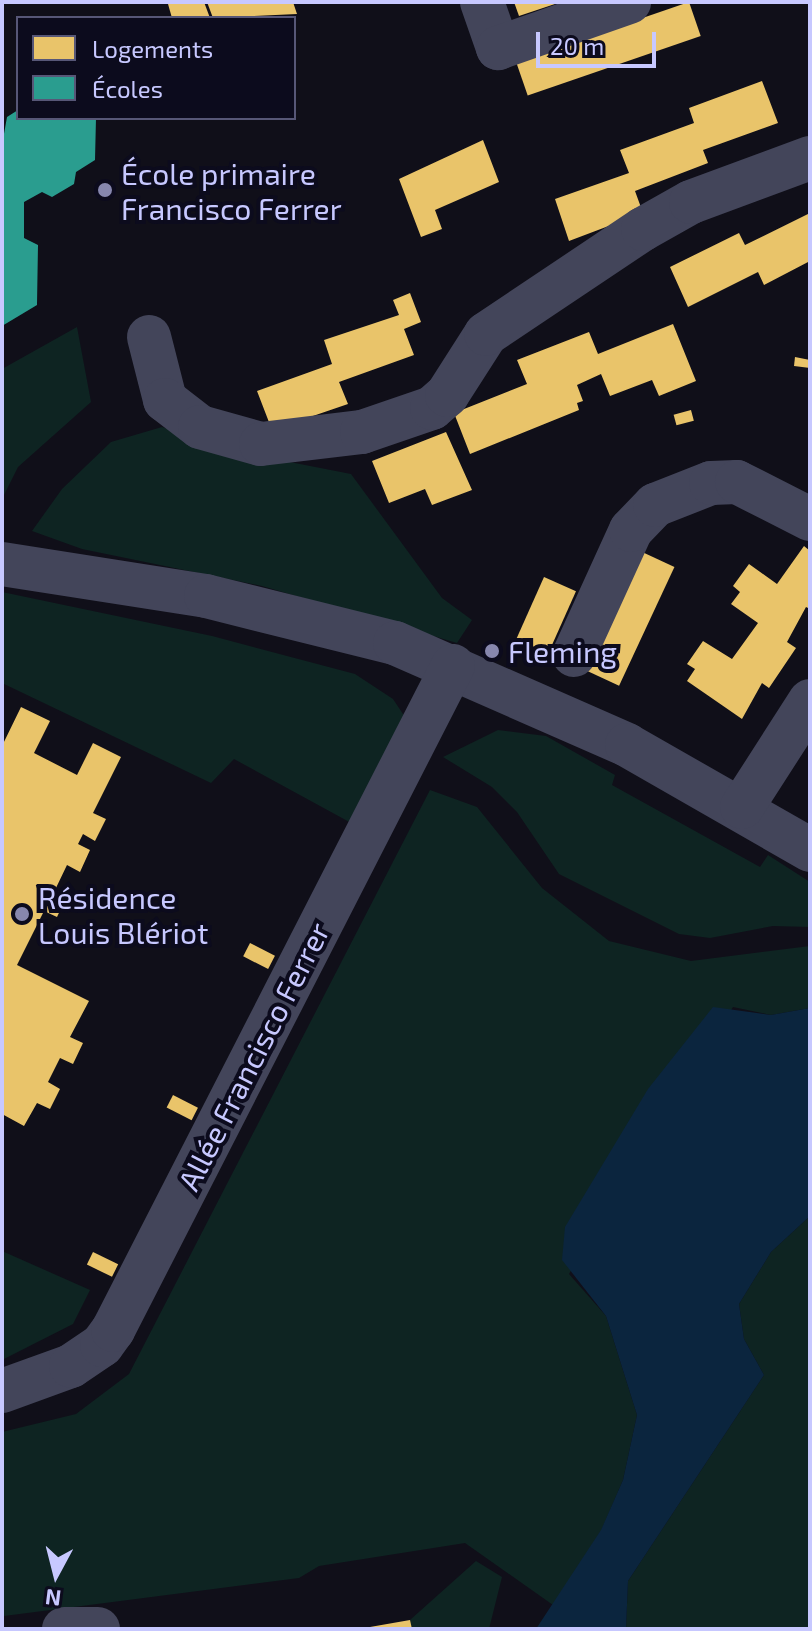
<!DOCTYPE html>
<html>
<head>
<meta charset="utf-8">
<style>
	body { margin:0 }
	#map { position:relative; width:812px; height:1631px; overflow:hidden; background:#100f19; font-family:"Exo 2",sans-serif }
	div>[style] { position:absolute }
	.green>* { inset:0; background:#0e2422 }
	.water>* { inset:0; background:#0b253e }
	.homes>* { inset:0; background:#e9c46a; transform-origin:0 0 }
	.schools>* { inset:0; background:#2a9d8f }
	.minor>* { height:44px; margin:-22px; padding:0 22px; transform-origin:22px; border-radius:22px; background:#43455a }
	.dots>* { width:22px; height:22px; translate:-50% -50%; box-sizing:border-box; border:4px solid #0c0b1d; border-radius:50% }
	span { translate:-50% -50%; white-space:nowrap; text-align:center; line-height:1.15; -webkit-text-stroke:8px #0c0b1d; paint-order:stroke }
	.poi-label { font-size:30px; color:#c7c8ff }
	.left { translate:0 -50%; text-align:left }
	.street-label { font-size:30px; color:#c7c8ff }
	.frame { position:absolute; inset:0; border:4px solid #c7c8ff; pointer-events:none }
	.legend { position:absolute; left:16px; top:16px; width:280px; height:104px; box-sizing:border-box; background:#0c0b1d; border:2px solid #575777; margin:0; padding:10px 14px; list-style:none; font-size:24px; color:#c7c8ff }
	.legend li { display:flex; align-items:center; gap:16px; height:40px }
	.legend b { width:40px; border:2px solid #575777 }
	.north { position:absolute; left:16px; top:1535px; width:80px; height:80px; -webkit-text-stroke:6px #0c0b1d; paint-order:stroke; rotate:187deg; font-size:22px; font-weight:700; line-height:32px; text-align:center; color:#c7c8ff }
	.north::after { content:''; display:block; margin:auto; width:28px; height:36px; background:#c7c8ff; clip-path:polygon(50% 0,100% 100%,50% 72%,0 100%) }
	.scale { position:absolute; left:536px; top:32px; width:120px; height:36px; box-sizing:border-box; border:4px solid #c7c8ff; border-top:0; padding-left:10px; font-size:24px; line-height:28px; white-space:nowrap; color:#c7c8ff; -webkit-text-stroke:6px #0c0b1d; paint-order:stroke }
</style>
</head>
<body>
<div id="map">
	<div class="green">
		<div style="clip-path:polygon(77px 327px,91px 402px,18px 467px,2px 499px,2px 369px)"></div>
		<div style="clip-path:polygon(162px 427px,224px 449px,351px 474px,442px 598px,472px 620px,457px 643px,262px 586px,82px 549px,32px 531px,62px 489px,111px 442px)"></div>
		<div style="clip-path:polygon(2px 592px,212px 636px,355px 674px,393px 699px,407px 720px,353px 824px,234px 759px,211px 783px,2px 683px)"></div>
		<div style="clip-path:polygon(498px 730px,546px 736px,615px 775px,612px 785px,760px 867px,768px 855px,810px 882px,810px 927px,773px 926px,710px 938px,679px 934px,559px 874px,517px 812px,492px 787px,443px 757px)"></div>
		<div style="clip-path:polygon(430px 790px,477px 807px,542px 888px,609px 941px,691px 961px,810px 946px,810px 1008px,771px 1015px,733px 1007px,569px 1274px,606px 1316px,637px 1415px,623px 1480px,601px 1531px,553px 1605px,465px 1543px,319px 1566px,299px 1578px,4px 1616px,2px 1432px,76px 1414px,129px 1374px)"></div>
		<div style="clip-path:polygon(810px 1216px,810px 1629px,626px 1629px,628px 1581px,764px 1375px,744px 1339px,739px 1304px,771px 1252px)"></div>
		<div style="clip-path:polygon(2px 1251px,90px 1290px,73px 1324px,2px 1360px)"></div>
		<div style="clip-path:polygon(476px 1561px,502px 1577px,489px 1629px,412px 1629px,410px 1620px)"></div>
	</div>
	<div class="water">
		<div style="clip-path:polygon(713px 1007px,771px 1015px,810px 1008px,810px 1216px,771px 1252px,739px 1304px,744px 1339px,764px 1375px,628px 1581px,626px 1629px,536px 1629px,601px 1530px,623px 1480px,637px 1415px,606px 1316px,562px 1260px,565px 1227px,648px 1089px)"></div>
	</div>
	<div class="homes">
		<div style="clip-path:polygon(204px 2px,210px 18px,172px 18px,168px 4px)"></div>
		<div style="clip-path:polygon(207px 2px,293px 2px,297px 14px,213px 18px)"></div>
		<div style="clip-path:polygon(514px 2px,558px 2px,558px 3px,519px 16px)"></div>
		<div style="left:689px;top:2px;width:36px;height:183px;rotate:71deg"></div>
		<div style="clip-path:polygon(762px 81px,778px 123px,703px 150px,708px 163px,635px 191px,643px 213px,569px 241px,555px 199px,629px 173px,620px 150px,694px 123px,689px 108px)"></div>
		<div style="clip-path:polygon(483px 140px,499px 182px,435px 210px,442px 229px,421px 237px,399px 179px)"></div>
		<div style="clip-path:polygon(810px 213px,810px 261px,764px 285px,758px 272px,688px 307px,670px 267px,739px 233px,745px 245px)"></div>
		<div style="clip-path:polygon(410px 293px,421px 322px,404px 329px,414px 355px,339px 382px,348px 404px,272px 430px,257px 391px,332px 364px,324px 340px,399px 315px,393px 300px)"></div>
		<div style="clip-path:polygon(673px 324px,696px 381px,659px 396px,652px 380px,610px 396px,601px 374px,577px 385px,583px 401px,577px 403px,579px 410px,470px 454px,454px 413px,527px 384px,517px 360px,589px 332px,598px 354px)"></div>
		<div style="clip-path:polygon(795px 357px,810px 360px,810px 368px,794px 366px)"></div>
		<div style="left:691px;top:410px;width:11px;height:18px;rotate:75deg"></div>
		<div style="clip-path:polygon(446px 432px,472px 490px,432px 505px,425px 489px,389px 503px,372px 461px)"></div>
		<div style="clip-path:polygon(804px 546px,810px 551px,810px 609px,806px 607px,787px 642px,796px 648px,769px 688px,762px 683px,742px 719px,687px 681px,695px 669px,687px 664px,703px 641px,732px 659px,758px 623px,731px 604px,740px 592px,733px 586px,749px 564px,777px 584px)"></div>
		<div style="left:640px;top:551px;width:38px;height:131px;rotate:25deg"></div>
		<div style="left:544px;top:577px;width:35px;height:68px;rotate:24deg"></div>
		<div style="clip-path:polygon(21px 707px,50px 721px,34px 753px,77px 775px,93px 743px,121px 757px,93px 813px,106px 819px,95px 841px,83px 834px,78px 844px,90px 850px,80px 872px,67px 865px,55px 890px,67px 896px,57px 917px,44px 911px,17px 965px,89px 1001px,70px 1037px,83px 1043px,73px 1064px,60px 1058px,48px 1082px,60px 1089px,50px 1109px,37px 1103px,24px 1126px,2px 1114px,2px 746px)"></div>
		<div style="left:250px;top:943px;width:28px;height:15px;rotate:27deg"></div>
		<div style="left:173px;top:1095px;width:28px;height:14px;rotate:27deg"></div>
		<div style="left:93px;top:1252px;width:28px;height:14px;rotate:26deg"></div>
		<div style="clip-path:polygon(410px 1620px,412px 1629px,370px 1629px,370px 1627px)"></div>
	</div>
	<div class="schools">
		<div style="clip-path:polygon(18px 110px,18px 118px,96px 118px,95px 160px,76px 172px,74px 184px,52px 197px,42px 192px,24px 202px,24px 238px,38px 245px,37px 305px,2px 326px,2px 145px,7px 117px)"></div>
	</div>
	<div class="minor">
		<div style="left:482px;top:2px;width:49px;rotate:70.8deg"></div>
		<div style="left:498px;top:48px;width:139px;rotate:-19.3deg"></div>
		<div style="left:149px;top:337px;width:65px;rotate:75.7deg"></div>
		<div style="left:165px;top:400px;width:44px;rotate:37.6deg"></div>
		<div style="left:200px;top:427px;width:63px;rotate:15.6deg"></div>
		<div style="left:261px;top:444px;width:102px;rotate:-6.8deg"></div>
		<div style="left:362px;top:432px;width:74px;rotate:-18.9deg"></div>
		<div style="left:432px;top:408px;width:20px;rotate:-41deg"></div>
		<div style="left:447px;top:395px;width:72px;rotate:-57.4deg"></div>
		<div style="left:486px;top:334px;width:189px;rotate:-33.8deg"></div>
		<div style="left:643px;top:229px;width:55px;rotate:-29.4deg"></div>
		<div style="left:691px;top:202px;width:127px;rotate:-20.3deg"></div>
		<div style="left:2px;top:564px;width:206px;rotate:8.9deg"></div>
		<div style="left:206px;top:596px;width:195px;rotate:14deg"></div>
		<div style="left:395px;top:643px;width:253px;rotate:23.7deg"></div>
		<div style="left:627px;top:745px;width:211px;rotate:29.8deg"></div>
		<div style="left:574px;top:655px;width:137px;rotate:-65.5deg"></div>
		<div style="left:631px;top:530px;width:35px;rotate:-46deg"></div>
		<div style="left:655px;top:505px;width:60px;rotate:-21.4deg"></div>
		<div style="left:711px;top:483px;width:26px;rotate:-2deg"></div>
		<div style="left:737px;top:482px;width:82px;rotate:26.9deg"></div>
		<div style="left:742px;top:807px;width:126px;rotate:-57.3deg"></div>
		<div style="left:2px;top:1391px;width:73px;rotate:-19.9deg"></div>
		<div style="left:71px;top:1366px;width:37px;rotate:-34deg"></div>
		<div style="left:102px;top:1345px;width:19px;rotate:-54deg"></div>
		<div style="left:113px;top:1330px;width:746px;rotate:-62.89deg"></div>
		<div style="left:64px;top:1629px;width:34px"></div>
	</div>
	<div class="dots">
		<div style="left:105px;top:190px;background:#8787ae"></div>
		<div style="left:492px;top:651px;background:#8787ae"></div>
		<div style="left:22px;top:914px;background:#8787ae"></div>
	</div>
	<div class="poi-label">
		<span class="left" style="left:121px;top:190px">École primaire<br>Francisco Ferrer</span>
		<span class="left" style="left:508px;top:651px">Fleming</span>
		<span class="left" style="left:38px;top:914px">Résidence<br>Louis Blériot</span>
	</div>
	<div class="street-label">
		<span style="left:253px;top:1056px;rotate:-63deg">Allée Francisco Ferrer</span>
	</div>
	<div class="frame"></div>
	<ul class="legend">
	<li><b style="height:22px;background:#e9c46a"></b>Logements</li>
	<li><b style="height:22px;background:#2a9d8f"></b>Écoles</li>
	</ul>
	<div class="north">N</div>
	<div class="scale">20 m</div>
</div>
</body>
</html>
